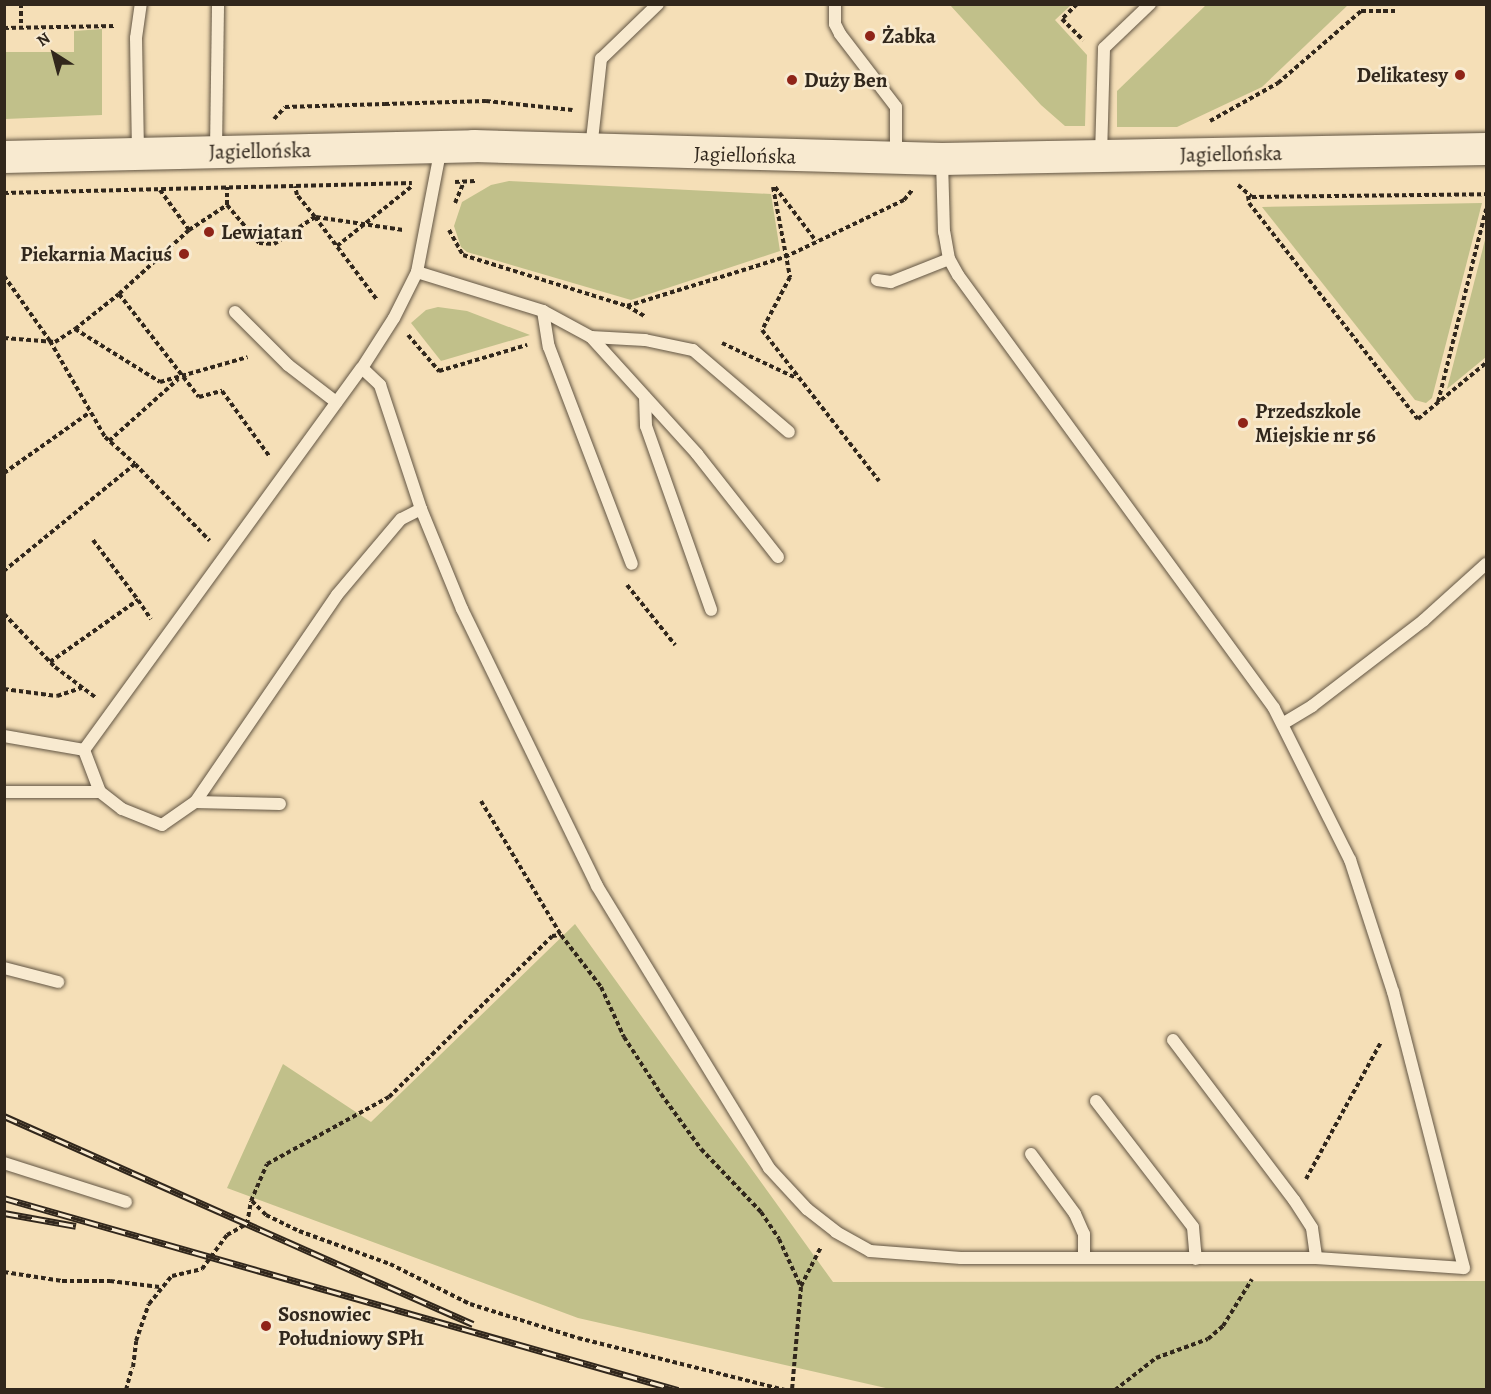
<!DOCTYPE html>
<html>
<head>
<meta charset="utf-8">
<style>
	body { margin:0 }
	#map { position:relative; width:1491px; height:1394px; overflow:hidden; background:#f5dfb7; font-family:Alegreya,serif }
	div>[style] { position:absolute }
	.green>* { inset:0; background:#c1c08a }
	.path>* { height:4px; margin-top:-2px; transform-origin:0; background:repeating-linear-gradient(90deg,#31271c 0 4.5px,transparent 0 7.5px) }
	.roads { filter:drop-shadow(0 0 2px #625543) drop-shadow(0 0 2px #625543) }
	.service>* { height:12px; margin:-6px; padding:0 6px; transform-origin:6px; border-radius:6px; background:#f8ead0 }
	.tertiary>* { height:32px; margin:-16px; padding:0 16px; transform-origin:16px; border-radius:16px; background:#f8ead0 }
	.rail>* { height:7px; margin-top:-3.5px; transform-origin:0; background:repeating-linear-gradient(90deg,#f8ead0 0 14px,#31271c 0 28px); box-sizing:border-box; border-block:2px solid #31271c }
	.dots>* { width:16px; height:16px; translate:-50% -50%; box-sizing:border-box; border:3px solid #f8ead0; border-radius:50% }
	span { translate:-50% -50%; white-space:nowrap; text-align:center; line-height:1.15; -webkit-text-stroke:5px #f8ead0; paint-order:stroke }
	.poi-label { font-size:21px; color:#31271c; font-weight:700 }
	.left { translate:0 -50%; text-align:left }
	.right { translate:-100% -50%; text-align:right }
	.street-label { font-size:21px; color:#31271c }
	.frame { position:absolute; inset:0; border:6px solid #31271c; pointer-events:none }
	.north { position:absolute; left:24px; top:24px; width:60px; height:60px; -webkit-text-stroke:4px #f8ead0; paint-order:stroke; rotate:324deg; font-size:16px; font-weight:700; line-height:24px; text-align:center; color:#31271c }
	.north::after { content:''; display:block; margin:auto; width:21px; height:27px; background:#31271c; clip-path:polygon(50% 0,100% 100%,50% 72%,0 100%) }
</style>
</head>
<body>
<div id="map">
	<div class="green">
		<div style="clip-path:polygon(950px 5px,1071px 5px,1055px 20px,1087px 55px,1085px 126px,1065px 126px,1041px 105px)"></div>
		<div style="clip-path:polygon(1206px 5px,1348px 5px,1262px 87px,1177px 127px,1117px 127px,1117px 91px)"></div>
		<div style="clip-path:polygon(102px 29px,102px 115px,5px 119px,5px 52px,74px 52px,74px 31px)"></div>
		<div style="clip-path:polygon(509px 181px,771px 194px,780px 251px,631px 300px,467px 252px,461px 247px,454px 226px,462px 202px,491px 185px)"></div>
		<div style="clip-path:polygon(1482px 203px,1432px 398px,1426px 403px,1415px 400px,1262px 207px)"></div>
		<div style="clip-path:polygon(1486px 236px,1486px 357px,1447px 389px)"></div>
		<div style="clip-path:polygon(438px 307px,467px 311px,530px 335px,441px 361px,411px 323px,426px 310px)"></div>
		<div style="clip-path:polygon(575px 924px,833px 1282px,1486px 1281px,1486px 1389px,890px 1389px,578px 1318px,227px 1188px,283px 1064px,371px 1122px)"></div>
	</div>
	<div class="path">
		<div style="left:21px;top:4px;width:24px;rotate:90deg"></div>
		<div style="left:1077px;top:4px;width:21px;rotate:135deg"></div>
		<div style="left:1062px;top:19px;width:30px;rotate:45deg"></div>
		<div style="left:4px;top:28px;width:111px;rotate:-1deg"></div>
		<div style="left:274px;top:119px;width:16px;rotate:-47deg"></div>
		<div style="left:285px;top:107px;width:100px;rotate:-1.7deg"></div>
		<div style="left:385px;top:104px;width:101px;rotate:-1.7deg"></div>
		<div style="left:486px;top:101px;width:87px;rotate:5.9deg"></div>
		<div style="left:1210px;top:121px;width:78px;rotate:-29.2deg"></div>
		<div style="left:1278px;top:83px;width:110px;rotate:-40.9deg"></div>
		<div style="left:1361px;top:11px;width:34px"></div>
		<div style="left:455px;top:182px;width:20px;rotate:-3deg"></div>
		<div style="left:1238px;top:185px;width:18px;rotate:41deg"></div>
		<div style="left:1252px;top:197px;width:234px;rotate:-0.7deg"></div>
		<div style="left:773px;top:187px;width:92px;rotate:79.3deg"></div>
		<div style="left:790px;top:277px;width:60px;rotate:117.8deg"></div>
		<div style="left:762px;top:330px;width:191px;rotate:52.2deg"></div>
		<div style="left:775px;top:187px;width:68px;rotate:52.8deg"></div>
		<div style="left:160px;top:190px;width:49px;rotate:54.1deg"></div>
		<div style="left:189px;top:230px;width:45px;rotate:-33.3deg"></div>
		<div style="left:227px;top:205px;width:18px;rotate:-90deg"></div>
		<div style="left:4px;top:193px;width:408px;rotate:-1.4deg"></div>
		<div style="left:1248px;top:196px;width:7px;rotate:82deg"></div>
		<div style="left:1249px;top:203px;width:274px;rotate:52deg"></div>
		<div style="left:1418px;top:419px;width:88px;rotate:-39.5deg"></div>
		<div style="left:455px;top:203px;width:23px;rotate:-67deg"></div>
		<div style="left:227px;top:205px;width:50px;rotate:49.9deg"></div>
		<div style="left:259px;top:243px;width:15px;rotate:4deg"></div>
		<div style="left:274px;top:244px;width:49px;rotate:-33.4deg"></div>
		<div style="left:315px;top:217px;width:28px;rotate:-129deg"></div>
		<div style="left:297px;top:195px;width:9px;rotate:-103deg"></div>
		<div style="left:315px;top:217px;width:104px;rotate:53.2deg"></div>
		<div style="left:316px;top:217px;width:88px;rotate:8.5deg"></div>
		<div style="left:189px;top:230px;width:95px;rotate:137.6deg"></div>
		<div style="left:119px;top:294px;width:130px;rotate:52.2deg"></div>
		<div style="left:199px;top:397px;width:24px;rotate:-15deg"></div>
		<div style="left:222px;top:391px;width:82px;rotate:54deg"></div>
		<div style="left:449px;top:230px;width:29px;rotate:61deg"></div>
		<div style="left:463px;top:255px;width:172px;rotate:17.3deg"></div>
		<div style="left:627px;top:306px;width:165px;rotate:-17.2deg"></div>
		<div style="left:785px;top:257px;width:132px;rotate:-25.6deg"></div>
		<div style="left:904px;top:200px;width:13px;rotate:-51deg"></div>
		<div style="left:337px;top:246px;width:95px;rotate:-38.6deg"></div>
		<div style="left:4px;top:276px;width:80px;rotate:54.7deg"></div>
		<div style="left:50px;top:341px;width:111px;rotate:60.2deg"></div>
		<div style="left:105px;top:437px;width:40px;rotate:42deg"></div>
		<div style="left:135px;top:464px;width:169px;rotate:140.8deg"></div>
		<div style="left:627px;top:306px;width:20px;rotate:30deg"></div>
		<div style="left:75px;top:329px;width:56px;rotate:-38.5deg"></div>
		<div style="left:408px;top:335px;width:48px;rotate:49.3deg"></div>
		<div style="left:439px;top:371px;width:92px;rotate:-16.5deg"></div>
		<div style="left:4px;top:338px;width:51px;rotate:4.5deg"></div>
		<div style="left:55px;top:342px;width:24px;rotate:-33deg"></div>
		<div style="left:75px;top:329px;width:100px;rotate:31.9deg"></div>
		<div style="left:160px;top:382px;width:91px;rotate:-15.9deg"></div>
		<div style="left:722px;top:343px;width:82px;rotate:25.3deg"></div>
		<div style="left:1438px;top:402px;width:199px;rotate:-76deg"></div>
		<div style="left:109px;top:441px;width:93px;rotate:-41.9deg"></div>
		<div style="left:135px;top:464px;width:107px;rotate:45.8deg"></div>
		<div style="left:4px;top:473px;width:105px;rotate:-35.3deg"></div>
		<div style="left:93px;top:540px;width:75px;rotate:53.1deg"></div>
		<div style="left:627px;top:585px;width:77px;rotate:51.3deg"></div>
		<div style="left:4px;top:614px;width:74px;rotate:46.1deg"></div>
		<div style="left:55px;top:667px;width:50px;rotate:36.9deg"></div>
		<div style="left:50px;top:662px;width:108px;rotate:-35.2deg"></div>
		<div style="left:138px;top:600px;width:23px;rotate:56deg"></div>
		<div style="left:4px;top:689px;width:53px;rotate:7.5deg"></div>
		<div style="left:57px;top:696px;width:26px;rotate:-18deg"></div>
		<div style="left:481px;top:801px;width:156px;rotate:59.2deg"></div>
		<div style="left:561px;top:935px;width:66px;rotate:52.4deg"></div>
		<div style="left:601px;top:987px;width:55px;rotate:65.3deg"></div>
		<div style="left:624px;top:1037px;width:68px;rotate:57deg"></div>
		<div style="left:661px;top:1094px;width:68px;rotate:54deg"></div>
		<div style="left:701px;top:1149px;width:87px;rotate:46.4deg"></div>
		<div style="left:761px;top:1212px;width:32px;rotate:56deg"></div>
		<div style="left:779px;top:1239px;width:53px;rotate:65.4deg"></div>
		<div style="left:801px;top:1287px;width:103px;rotate:95deg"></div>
		<div style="left:1306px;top:1179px;width:156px;rotate:-61.3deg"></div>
		<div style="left:252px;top:1201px;width:20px;rotate:45deg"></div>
		<div style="left:266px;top:1215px;width:37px;rotate:26deg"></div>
		<div style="left:299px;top:1231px;width:97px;rotate:19.9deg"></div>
		<div style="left:390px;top:1264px;width:89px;rotate:26.6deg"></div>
		<div style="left:470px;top:1304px;width:113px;rotate:17.5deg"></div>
		<div style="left:578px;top:1338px;width:213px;rotate:14.1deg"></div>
		<div style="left:4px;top:1272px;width:59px;rotate:8.8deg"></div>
		<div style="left:62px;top:1281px;width:48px"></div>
		<div style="left:110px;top:1281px;width:50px;rotate:6.8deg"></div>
		<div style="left:801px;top:1286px;width:44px;rotate:-62.9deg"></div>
		<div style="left:133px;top:1367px;width:26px;rotate:-83deg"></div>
		<div style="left:136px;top:1341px;width:39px;rotate:-71deg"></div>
		<div style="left:149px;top:1304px;width:36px;rotate:-51deg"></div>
		<div style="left:172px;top:1276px;width:31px;rotate:-13deg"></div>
		<div style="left:202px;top:1269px;width:42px;rotate:-53.7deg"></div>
		<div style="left:227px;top:1235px;width:23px;rotate:-29deg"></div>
		<div style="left:247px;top:1224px;width:23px;rotate:-80deg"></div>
		<div style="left:251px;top:1201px;width:40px;rotate:-66.6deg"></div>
		<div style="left:267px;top:1164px;width:139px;rotate:-28.8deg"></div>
		<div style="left:389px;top:1097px;width:229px;rotate:-44.6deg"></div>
		<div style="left:552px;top:936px;width:9px;rotate:-6deg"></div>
		<div style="left:126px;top:1390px;width:23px;rotate:-75deg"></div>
		<div style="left:1115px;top:1390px;width:52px;rotate:-38deg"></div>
		<div style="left:1156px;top:1358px;width:55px;rotate:-20.1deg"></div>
		<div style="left:1208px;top:1339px;width:20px;rotate:-41deg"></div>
		<div style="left:1223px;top:1326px;width:55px;rotate:-58.3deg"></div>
	</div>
	<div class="roads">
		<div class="service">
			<div style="left:835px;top:4px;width:20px;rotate:90deg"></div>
			<div style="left:835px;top:24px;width:11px;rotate:63deg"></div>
			<div style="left:840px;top:34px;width:92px;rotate:52.5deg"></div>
			<div style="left:896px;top:107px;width:50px;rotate:90deg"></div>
			<div style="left:591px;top:149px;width:91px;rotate:-83.7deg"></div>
			<div style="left:601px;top:59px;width:79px;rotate:-44deg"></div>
			<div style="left:216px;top:150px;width:146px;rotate:-89.2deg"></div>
			<div style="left:138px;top:152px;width:114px;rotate:-91deg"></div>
			<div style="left:136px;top:38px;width:34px;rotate:-82deg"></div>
			<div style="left:1101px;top:156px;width:108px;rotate:-88.4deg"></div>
			<div style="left:1104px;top:48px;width:64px;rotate:-43.7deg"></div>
			<div style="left:417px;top:272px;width:132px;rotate:17.2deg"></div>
			<div style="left:543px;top:311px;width:55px;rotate:28.4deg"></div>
			<div style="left:591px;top:337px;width:158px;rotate:47.8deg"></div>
			<div style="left:697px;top:454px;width:131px;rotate:51.8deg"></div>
			<div style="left:877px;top:280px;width:14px;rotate:8deg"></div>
			<div style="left:891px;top:282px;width:62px;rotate:-21.6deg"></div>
			<div style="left:543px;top:311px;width:36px;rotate:81deg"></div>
			<div style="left:549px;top:347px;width:232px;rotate:69.1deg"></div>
			<div style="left:235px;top:312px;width:75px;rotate:45deg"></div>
			<div style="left:288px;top:365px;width:61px;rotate:37.6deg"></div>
			<div style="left:591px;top:337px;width:54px;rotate:3.2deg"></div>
			<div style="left:645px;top:340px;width:49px;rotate:11.8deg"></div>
			<div style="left:693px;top:350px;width:126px;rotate:40.5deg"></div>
			<div style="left:362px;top:368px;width:25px;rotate:43deg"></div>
			<div style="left:380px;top:385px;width:131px;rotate:71.7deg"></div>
			<div style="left:421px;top:509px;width:108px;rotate:67.7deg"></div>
			<div style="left:462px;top:609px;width:308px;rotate:64deg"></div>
			<div style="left:597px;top:886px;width:330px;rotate:58.6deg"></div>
			<div style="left:769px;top:1168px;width:56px;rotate:47.2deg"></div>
			<div style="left:807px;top:1209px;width:37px;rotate:38deg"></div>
			<div style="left:836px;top:1232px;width:39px;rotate:29deg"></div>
			<div style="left:870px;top:1251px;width:91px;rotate:4.4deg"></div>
			<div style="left:961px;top:1258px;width:355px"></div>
			<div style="left:1316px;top:1258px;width:148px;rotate:3.9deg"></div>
			<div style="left:1464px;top:1268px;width:285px;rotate:-104.4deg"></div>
			<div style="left:1393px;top:992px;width:139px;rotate:-108deg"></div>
			<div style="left:1350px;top:860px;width:170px;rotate:-116.6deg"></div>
			<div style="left:1274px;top:708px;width:536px;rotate:-126.12deg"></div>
			<div style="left:958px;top:275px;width:18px;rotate:-119deg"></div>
			<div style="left:949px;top:259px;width:27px;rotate:-100deg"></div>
			<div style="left:944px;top:232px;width:72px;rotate:-91.6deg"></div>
			<div style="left:645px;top:397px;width:29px;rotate:88deg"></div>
			<div style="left:646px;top:426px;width:195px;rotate:70.5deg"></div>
			<div style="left:421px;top:509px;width:22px;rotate:153deg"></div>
			<div style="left:401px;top:519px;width:99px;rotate:130.1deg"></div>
			<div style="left:337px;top:595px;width:251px;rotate:124.4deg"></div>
			<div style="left:195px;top:802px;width:40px;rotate:145.1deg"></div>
			<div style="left:162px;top:825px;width:43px;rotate:-158.2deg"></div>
			<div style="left:122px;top:809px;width:28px;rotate:-142deg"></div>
			<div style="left:100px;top:792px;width:45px;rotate:-110.9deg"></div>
			<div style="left:84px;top:750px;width:472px;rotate:-54deg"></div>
			<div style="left:362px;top:368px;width:59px;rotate:-57.4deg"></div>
			<div style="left:394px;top:318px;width:51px;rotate:-63.4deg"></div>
			<div style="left:417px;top:272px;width:127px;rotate:-79.1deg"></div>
			<div style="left:1284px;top:723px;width:33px;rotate:-31deg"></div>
			<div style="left:1312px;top:706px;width:141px;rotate:-37.5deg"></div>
			<div style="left:1424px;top:620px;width:84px;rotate:-42.1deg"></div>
			<div style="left:4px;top:736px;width:81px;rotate:9.9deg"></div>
			<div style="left:4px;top:792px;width:96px"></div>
			<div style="left:195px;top:802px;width:85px;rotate:1.3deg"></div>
			<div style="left:4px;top:968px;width:56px;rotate:14.5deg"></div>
			<div style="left:1173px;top:1040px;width:201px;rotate:52.9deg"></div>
			<div style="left:1294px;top:1200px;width:33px;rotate:57deg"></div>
			<div style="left:1312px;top:1228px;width:30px;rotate:82deg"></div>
			<div style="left:1096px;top:1101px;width:159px;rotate:52.4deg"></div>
			<div style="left:1193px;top:1227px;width:32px;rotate:85deg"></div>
			<div style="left:1031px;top:1154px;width:74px;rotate:53.7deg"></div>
			<div style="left:1075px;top:1214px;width:22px;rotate:66deg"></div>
			<div style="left:1084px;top:1234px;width:23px;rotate:90deg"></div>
			<div style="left:4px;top:1163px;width:128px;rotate:17.7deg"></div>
		</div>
		<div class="tertiary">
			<div style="left:4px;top:157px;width:470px;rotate:-1.3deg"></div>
			<div style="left:474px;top:146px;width:468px;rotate:1.6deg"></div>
			<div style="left:942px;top:159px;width:544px;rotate:-1.05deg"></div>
		</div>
	</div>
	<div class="rail">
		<div style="left:4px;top:1116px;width:513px;rotate:23.92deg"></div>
		<div style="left:4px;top:1198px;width:701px;rotate:15.9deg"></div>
		<div style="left:4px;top:1213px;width:73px;rotate:10.2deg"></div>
	</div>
	<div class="dots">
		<div style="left:870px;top:36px;background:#8f2418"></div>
		<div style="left:1460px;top:75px;background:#8f2418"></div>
		<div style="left:792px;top:80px;background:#8f2418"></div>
		<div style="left:209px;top:232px;background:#8f2418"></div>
		<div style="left:184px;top:254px;background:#8f2418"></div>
		<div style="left:1243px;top:423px;background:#8f2418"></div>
		<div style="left:266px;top:1326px;background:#8f2418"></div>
	</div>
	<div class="poi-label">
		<span class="left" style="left:882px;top:36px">Żabka</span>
		<span class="right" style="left:1448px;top:75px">Delikatesy</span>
		<span class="left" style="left:804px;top:80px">Duży Ben</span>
		<span class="left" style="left:221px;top:232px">Lewiatan</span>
		<span class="right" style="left:172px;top:254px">Piekarnia Maciuś</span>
		<span class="left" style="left:1255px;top:423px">Przedszkole<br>Miejskie nr 56</span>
		<span class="left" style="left:278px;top:1326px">Sosnowiec<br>Południowy SPł1</span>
	</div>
	<div class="street-label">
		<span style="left:260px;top:151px;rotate:-1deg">Jagiellońska</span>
		<span style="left:1231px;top:154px;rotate:-1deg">Jagiellońska</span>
		<span style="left:745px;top:155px;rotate:2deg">Jagiellońska</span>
	</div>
	<div class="frame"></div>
	<div class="north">N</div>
</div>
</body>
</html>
